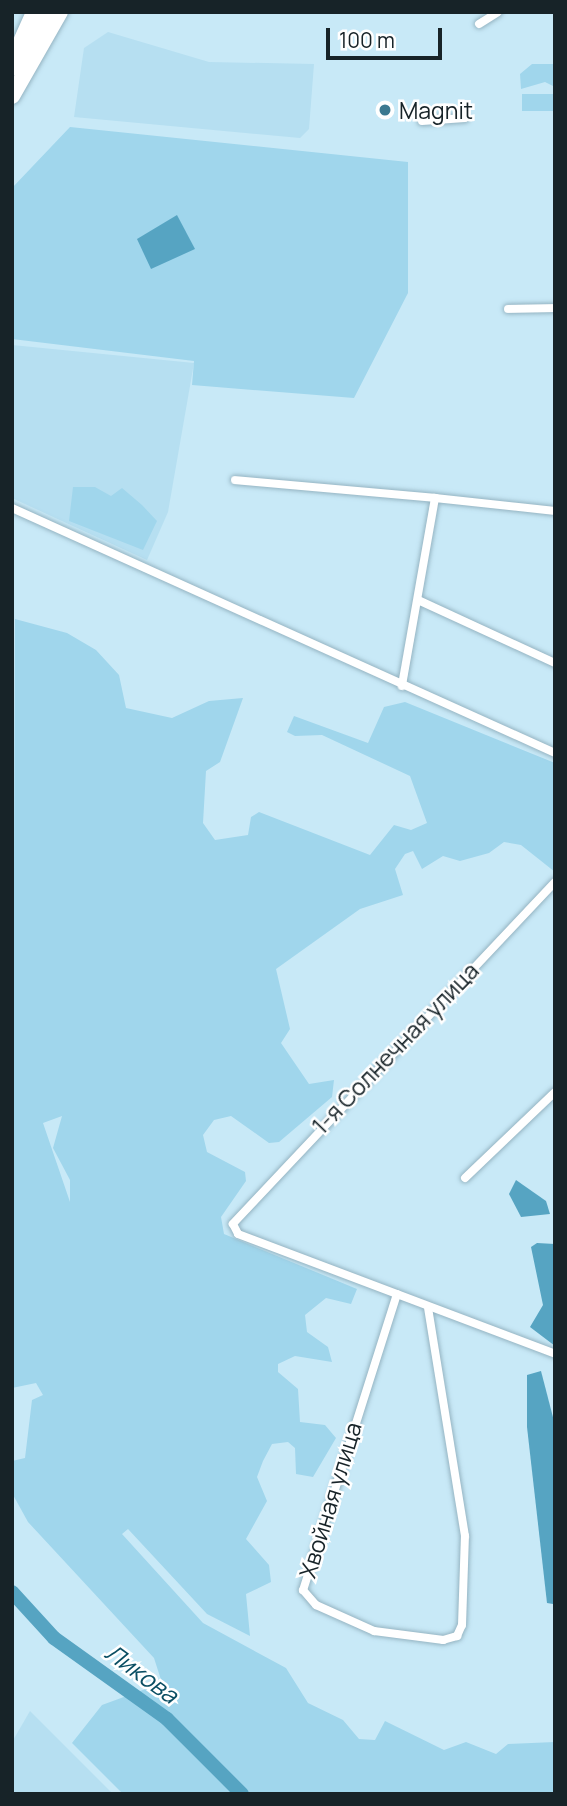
<!DOCTYPE html>
<html>
<head>
<meta charset="utf-8">
<style>
	body { margin:0 }
	#map { position:relative; width:567px; height:1806px; overflow:hidden; background:#c8e9f7; font-family:Manrope,sans-serif }
	div>[style] { position:absolute }
	.built>* { inset:0; background:#b6dff1 }
	.green>* { inset:0; background:#a0d6ec; transform-origin:0 0 }
	.water>* { inset:0; background:#56a4c2 }
	.river>* { height:14px; margin:-7px; padding:0 7px; transform-origin:7px; border-radius:7px; background:#56a4c2 }
	.roads { filter:drop-shadow(0 0 2px #95b4c2) drop-shadow(0 0 2px #95b4c2) }
	.street>* { height:8px; margin:-4px; padding:0 4px; transform-origin:4px; border-radius:4px; background:#fff }
	.primary>* { height:12px; margin:-6px; padding:0 6px; transform-origin:6px; border-radius:6px; background:#fff }
	.highway>* { height:16px; margin:-8px; padding:0 8px; transform-origin:8px; border-radius:8px; background:#fff }
	.dots>* { width:19px; height:19px; translate:-50% -50%; box-sizing:border-box; border:4px solid #fff; border-radius:50% }
	span { translate:-50% -50%; white-space:nowrap; text-align:center; line-height:1.15; -webkit-text-stroke:5px #fff; paint-order:stroke }
	.poi-label { font-size:23px; color:#172328 }
	.left { translate:0 -50%; text-align:left }
	.street-label { font-size:23px; color:#172328 }
	.water-label { font-size:24px; color:#0a4e63; font-style:italic }
	.frame { position:absolute; inset:0; border:14px solid #172328; pointer-events:none }
	.scale { position:absolute; left:326px; top:28px; width:116px; height:32px; box-sizing:border-box; border:4px solid #172328; border-top:0; padding-left:9px; font-size:21px; line-height:24px; white-space:nowrap; color:#172328; -webkit-text-stroke:5px #fff; paint-order:stroke }
</style>
</head>
<body>
<div id="map">
	<div class="built">
		<div style="clip-path:polygon(108px 32px,209px 62px,314px 64px,309px 129px,300px 138px,74px 117px,84px 48px)"></div>
		<div style="clip-path:polygon(12px 345px,194px 363px,168px 512px,147px 560px,12px 498px)"></div>
		<div style="clip-path:polygon(30px 1711px,113px 1794px,12px 1794px,12px 1742px)"></div>
	</div>
	<div class="green">
		<div style="clip-path:polygon(532px 64px,555px 64px,555px 87px,545px 82px,521px 89px,520px 74px)"></div>
		<div style="left:522px;top:94px;width:33px;height:17px"></div>
		<div style="clip-path:polygon(70px 127px,408px 162px,408px 293px,354px 398px,192px 385px,194px 361px,12px 339px,12px 188px)"></div>
		<div style="clip-path:polygon(73px 487px,95px 487px,111px 496px,122px 488px,142px 505px,157px 521px,143px 550px,69px 521px)"></div>
		<div style="clip-path:polygon(evenodd,15px 619px,67px 633px,96px 650px,119px 675px,126px 708px,172px 718px,209px 701px,243px 698px,220px 762px,206px 771px,203px 823px,215px 840px,248px 835px,251px 817px,259px 812px,370px 855px,394px 825px,411px 830px,427px 823px,410px 776px,322px 735px,295px 736px,287px 732px,294px 716px,368px 743px,384px 707px,405px 702px,555px 763px,555px 872px,521px 845px,504px 842px,489px 853px,460px 861px,443px 856px,422px 869px,413px 851px,405px 854px,395px 869px,403px 895px,360px 909px,276px 969px,290px 1029px,281px 1043px,309px 1084px,334px 1080px,332px 1097px,279px 1142px,269px 1143px,231px 1116px,214px 1120px,203px 1135px,207px 1152px,245px 1172px,246px 1181px,221px 1217px,224px 1234px,357px 1289px,351px 1304px,326px 1298px,305px 1315px,307px 1332px,328px 1347px,332px 1362px,295px 1356px,278px 1364px,278px 1372px,298px 1389px,300px 1422px,325px 1425px,336px 1438px,313px 1477px,296px 1474px,295px 1448px,288px 1442px,272px 1444px,263px 1461px,257px 1477px,267px 1501px,246px 1539px,269px 1565px,271px 1582px,246px 1594px,250px 1636px,207px 1614px,128px 1529px,122px 1534px,203px 1623px,286px 1668px,308px 1703px,343px 1720px,359px 1739px,375px 1740px,385px 1721px,444px 1750px,466px 1742px,496px 1754px,508px 1744px,555px 1742px,555px 1794px,123px 1794px,72px 1743px,102px 1705px,162px 1683px,154px 1658px,28px 1522px,12px 1493px,12px 1461px,25px 1458px,32px 1400px,43px 1395px,36px 1383px,12px 1388px,15px 619px,62px 1116px,53px 1148px,70px 1180px,70px 1202px,43px 1123px,62px 1116px)"></div>
	</div>
	<div class="water">
		<div style="clip-path:polygon(177px 215px,195px 249px,151px 269px,137px 239px)"></div>
		<div style="clip-path:polygon(516px 1180px,546px 1201px,550px 1214px,521px 1217px,509px 1194px)"></div>
		<div style="clip-path:polygon(537px 1243px,555px 1244px,555px 1346px,530px 1327px,543px 1305px,531px 1247px)"></div>
		<div style="clip-path:polygon(541px 1371px,555px 1425px,553px 1604px,547px 1603px,527px 1427px,527px 1375px)"></div>
	</div>
	<div class="river">
		<div style="left:12px;top:1592px;width:62px;rotate:47.6deg"></div>
		<div style="left:54px;top:1638px;width:139px;rotate:35.6deg"></div>
		<div style="left:167px;top:1719px;width:106px;rotate:45deg"></div>
	</div>
	<div class="roads">
		<div class="street">
			<div style="left:479px;top:24px;width:22px;rotate:-32deg"></div>
			<div style="left:422px;top:121px;width:43px;rotate:-4deg"></div>
			<div style="left:508px;top:309px;width:47px;rotate:-1.2deg"></div>
			<div style="left:235px;top:480px;width:201px;rotate:5.1deg"></div>
			<div style="left:435px;top:498px;width:191px;rotate:100deg"></div>
			<div style="left:435px;top:498px;width:121px;rotate:6.2deg"></div>
			<div style="left:12px;top:508px;width:596px;rotate:24.28deg"></div>
			<div style="left:418px;top:600px;width:151px;rotate:24.7deg"></div>
			<div style="left:555px;top:882px;width:470px;rotate:133.3deg"></div>
			<div style="left:233px;top:1224px;width:11px;rotate:63deg"></div>
			<div style="left:238px;top:1234px;width:339px;rotate:20.7deg"></div>
			<div style="left:465px;top:1178px;width:124px;rotate:-43.7deg"></div>
			<div style="left:397px;top:1294px;width:311px;rotate:107.6deg"></div>
			<div style="left:303px;top:1590px;width:20px;rotate:49deg"></div>
			<div style="left:316px;top:1605px;width:64px;rotate:24.1deg"></div>
			<div style="left:374px;top:1631px;width:70px;rotate:7.4deg"></div>
			<div style="left:443px;top:1640px;width:15px;rotate:-16deg"></div>
			<div style="left:457px;top:1636px;width:12px;rotate:-66deg"></div>
			<div style="left:462px;top:1625px;width:89px;rotate:-88.1deg"></div>
			<div style="left:465px;top:1536px;width:231px;rotate:-99.2deg"></div>
		</div>
		<div class="primary">
			<div style="left:15px;top:50px;width:42px;rotate:-65.9deg"></div>
		</div>
		<div class="highway">
			<div style="left:12px;top:68px;width:64px;rotate:-60.3deg"></div>
			<div style="left:12px;top:96px;width:97px;rotate:-60.3deg"></div>
		</div>
	</div>
	<div class="dots">
		<div style="left:385px;top:110px;background:#3c7990"></div>
	</div>
	<div class="poi-label">
		<span class="left" style="left:399px;top:110px">Magnit</span>
	</div>
	<div class="street-label">
		<span style="left:395px;top:1048px;rotate:-46deg">1-я Солнечная улица</span>
		<span style="left:330px;top:1500px;rotate:-73deg">Хвойная улица</span>
	</div>
	<div class="water-label">
		<span style="left:142px;top:1673px;rotate:36deg">Ликова</span>
	</div>
	<div class="frame"></div>
	<div class="scale">100 m</div>
</div>
</body>
</html>
